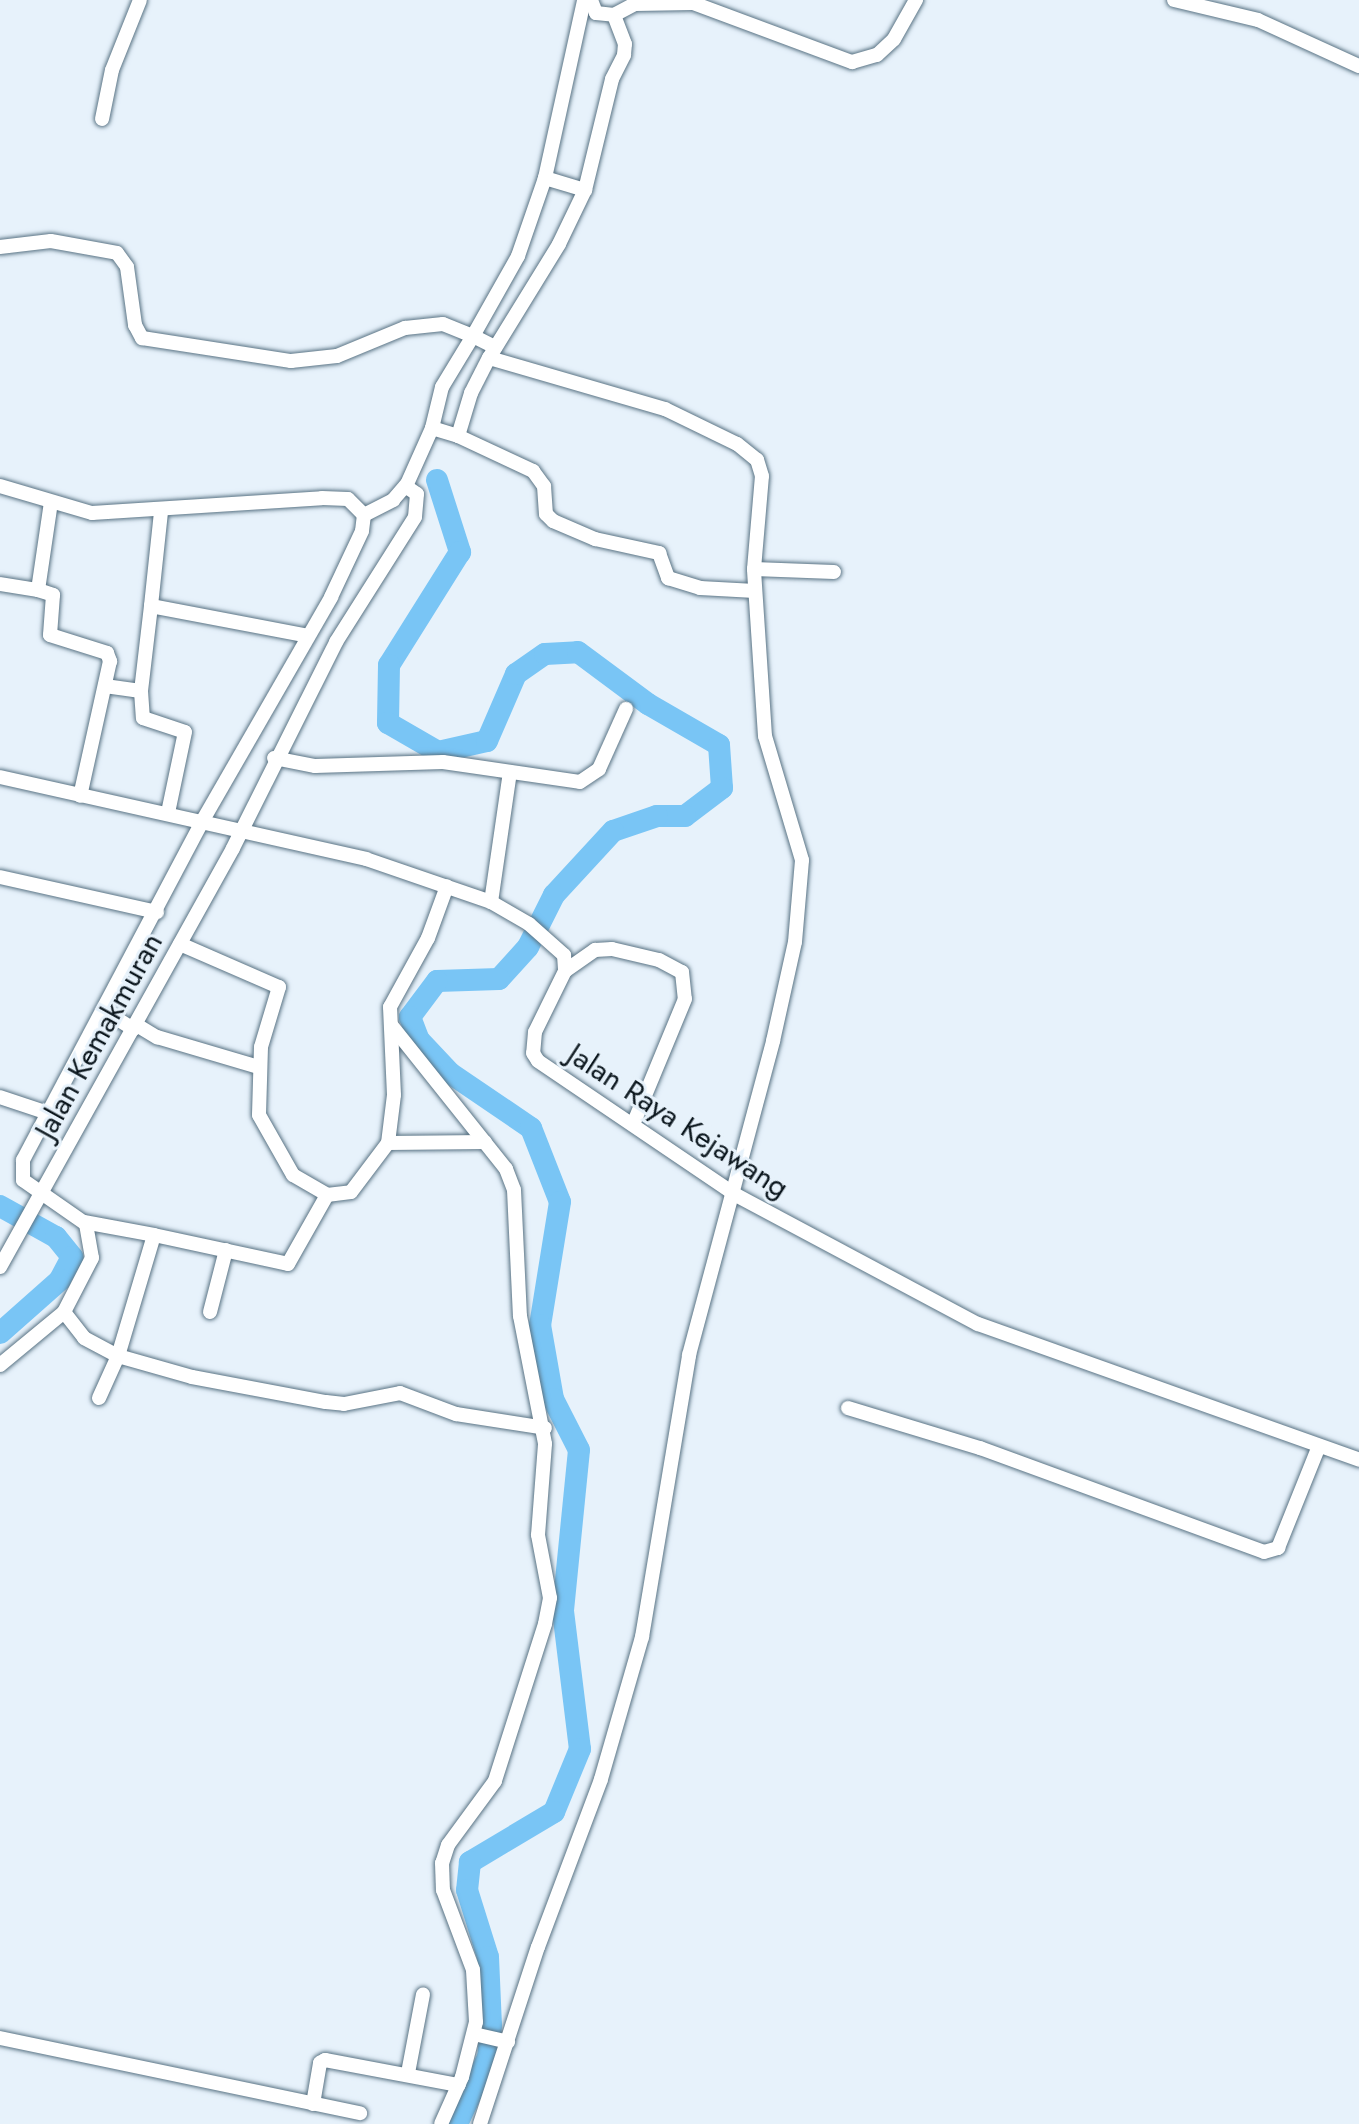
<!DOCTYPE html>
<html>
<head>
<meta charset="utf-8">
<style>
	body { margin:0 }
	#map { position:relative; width:1359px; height:2124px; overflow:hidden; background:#e7f2fb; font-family:Jost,sans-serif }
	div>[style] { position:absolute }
	.river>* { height:22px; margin:-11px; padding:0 11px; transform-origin:11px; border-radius:11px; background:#79c5f5 }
	.roads { filter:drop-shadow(0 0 2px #597384) drop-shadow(0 0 2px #597384) }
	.minor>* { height:14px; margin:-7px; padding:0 7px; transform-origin:7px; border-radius:7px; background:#fff }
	span { translate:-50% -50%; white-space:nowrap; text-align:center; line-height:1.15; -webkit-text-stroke:6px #e7f2fb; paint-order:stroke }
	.street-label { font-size:30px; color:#0b161d }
</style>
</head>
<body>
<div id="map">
	<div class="river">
		<div style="left:437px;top:480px;width:76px;rotate:72.3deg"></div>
		<div style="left:460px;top:552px;width:133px;rotate:122.1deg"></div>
		<div style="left:389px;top:665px;width:58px;rotate:91deg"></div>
		<div style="left:388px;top:723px;width:58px;rotate:30.1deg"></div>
		<div style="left:438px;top:752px;width:50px;rotate:-12.7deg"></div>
		<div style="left:487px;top:741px;width:73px;rotate:-66.6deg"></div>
		<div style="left:516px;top:674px;width:35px;rotate:-35deg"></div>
		<div style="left:545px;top:654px;width:33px;rotate:-3deg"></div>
		<div style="left:578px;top:652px;width:87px;rotate:36.6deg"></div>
		<div style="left:648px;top:704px;width:82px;rotate:30deg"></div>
		<div style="left:719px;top:745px;width:43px;rotate:86deg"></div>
		<div style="left:722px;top:788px;width:46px;rotate:142.9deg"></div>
		<div style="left:685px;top:816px;width:28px;rotate:180deg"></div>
		<div style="left:657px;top:816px;width:46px;rotate:161.2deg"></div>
		<div style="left:613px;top:831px;width:87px;rotate:132.7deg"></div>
		<div style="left:554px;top:895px;width:58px;rotate:116.6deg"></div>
		<div style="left:528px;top:947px;width:43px;rotate:132.2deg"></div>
		<div style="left:499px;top:979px;width:62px;rotate:178.2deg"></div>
		<div style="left:437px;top:981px;width:45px;rotate:126.9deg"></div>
		<div style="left:410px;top:1017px;width:25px;rotate:69deg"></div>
		<div style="left:419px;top:1040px;width:45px;rotate:46.8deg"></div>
		<div style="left:450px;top:1073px;width:98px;rotate:34.2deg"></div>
		<div style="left:531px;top:1128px;width:79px;rotate:68.6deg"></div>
		<div style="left:560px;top:1202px;width:125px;rotate:99.2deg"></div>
		<div style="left:540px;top:1325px;width:75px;rotate:80deg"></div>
		<div style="left:553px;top:1399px;width:57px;rotate:63deg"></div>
		<div style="left:579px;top:1450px;width:162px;rotate:95.7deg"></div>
		<div style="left:563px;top:1611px;width:139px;rotate:83deg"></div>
		<div style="left:580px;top:1749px;width:68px;rotate:112.4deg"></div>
		<div style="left:554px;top:1812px;width:98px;rotate:149.2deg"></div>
		<div style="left:470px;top:1862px;width:28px;rotate:96deg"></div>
		<div style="left:467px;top:1890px;width:70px;rotate:72.6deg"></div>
		<div style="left:488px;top:1957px;width:68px;rotate:87.5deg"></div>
		<div style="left:491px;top:2025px;width:32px;rotate:95deg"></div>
		<div style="left:488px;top:2057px;width:74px;rotate:114.8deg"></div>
		<div style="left:0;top:1206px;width:64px;rotate:29deg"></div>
		<div style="left:56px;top:1237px;width:26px;rotate:51deg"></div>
		<div style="left:72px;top:1257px;width:26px;rotate:118deg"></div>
		<div style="left:60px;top:1280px;width:80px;rotate:138.5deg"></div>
	</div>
	<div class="roads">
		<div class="minor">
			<div style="left:591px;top:0;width:14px;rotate:69deg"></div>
			<div style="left:596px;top:13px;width:18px;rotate:6deg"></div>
			<div style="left:1174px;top:0;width:86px;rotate:13.4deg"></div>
			<div style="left:1258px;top:20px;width:111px;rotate:24.5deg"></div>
			<div style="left:102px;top:119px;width:50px;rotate:-78.5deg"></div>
			<div style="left:112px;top:70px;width:75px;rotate:-68.2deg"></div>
			<div style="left:545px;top:178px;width:42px;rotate:16.7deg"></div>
			<div style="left:0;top:247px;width:51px;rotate:-6.7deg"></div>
			<div style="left:51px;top:241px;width:67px;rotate:10.3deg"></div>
			<div style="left:117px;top:253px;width:17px;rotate:54deg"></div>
			<div style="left:127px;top:267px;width:59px;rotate:82.1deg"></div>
			<div style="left:135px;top:325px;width:15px;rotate:62deg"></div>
			<div style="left:142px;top:338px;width:151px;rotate:8.8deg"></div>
			<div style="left:291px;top:361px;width:46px;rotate:-6.2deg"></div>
			<div style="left:337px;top:356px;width:74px;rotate:-22.4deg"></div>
			<div style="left:405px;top:328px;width:38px;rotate:-6deg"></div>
			<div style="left:443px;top:324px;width:32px;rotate:22deg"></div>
			<div style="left:473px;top:336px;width:92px;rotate:-60.6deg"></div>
			<div style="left:518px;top:256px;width:83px;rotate:-70.9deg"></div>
			<div style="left:545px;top:178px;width:182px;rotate:-77.6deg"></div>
			<div style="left:432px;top:428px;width:42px;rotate:-76.3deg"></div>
			<div style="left:442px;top:387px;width:60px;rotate:-58.7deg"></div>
			<div style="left:473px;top:336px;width:25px;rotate:27deg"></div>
			<div style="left:458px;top:436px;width:83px;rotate:25deg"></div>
			<div style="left:533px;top:471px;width:19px;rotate:54deg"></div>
			<div style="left:544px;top:486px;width:28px;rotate:86deg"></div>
			<div style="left:546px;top:514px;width:10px;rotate:45deg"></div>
			<div style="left:553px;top:521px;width:46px;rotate:23.2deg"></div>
			<div style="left:595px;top:539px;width:66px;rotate:12.3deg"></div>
			<div style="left:659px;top:553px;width:27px;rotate:70deg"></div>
			<div style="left:668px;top:578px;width:34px;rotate:17deg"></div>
			<div style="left:700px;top:588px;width:55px;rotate:3.1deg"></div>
			<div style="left:0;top:486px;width:96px;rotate:16.4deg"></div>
			<div style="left:92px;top:513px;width:230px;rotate:-3.7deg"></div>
			<div style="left:322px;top:498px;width:26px;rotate:2deg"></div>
			<div style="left:348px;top:499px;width:23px;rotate:45deg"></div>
			<div style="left:51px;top:502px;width:89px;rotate:98.4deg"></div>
			<div style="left:38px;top:590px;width:16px;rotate:18deg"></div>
			<div style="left:53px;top:595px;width:40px;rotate:94.3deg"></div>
			<div style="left:50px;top:635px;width:60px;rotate:17.5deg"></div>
			<div style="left:107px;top:653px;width:9px;rotate:69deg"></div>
			<div style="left:110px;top:661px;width:138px;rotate:102.5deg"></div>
			<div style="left:161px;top:512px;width:95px;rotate:96.1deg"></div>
			<div style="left:151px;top:606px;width:160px;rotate:10.8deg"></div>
			<div style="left:754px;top:569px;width:80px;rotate:2.1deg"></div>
			<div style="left:0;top:584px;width:38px;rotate:9deg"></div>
			<div style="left:105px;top:686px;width:36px;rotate:8deg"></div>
			<div style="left:141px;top:691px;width:27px;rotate:86deg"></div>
			<div style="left:143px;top:718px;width:44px;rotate:18.4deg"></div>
			<div style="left:185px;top:732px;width:83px;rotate:101.9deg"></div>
			<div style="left:141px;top:691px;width:86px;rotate:-83.3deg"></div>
			<div style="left:274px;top:758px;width:42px;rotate:11deg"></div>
			<div style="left:315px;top:766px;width:128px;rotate:-1.8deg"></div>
			<div style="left:443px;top:762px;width:138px;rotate:8.3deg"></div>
			<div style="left:580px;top:782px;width:23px;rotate:-34deg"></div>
			<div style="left:599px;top:769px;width:66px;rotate:-65.8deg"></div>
			<div style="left:0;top:777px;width:375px;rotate:12.6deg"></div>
			<div style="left:366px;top:859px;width:132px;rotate:19deg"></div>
			<div style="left:491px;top:902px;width:44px;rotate:30.1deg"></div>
			<div style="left:529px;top:924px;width:47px;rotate:41.5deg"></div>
			<div style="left:564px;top:955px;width:16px;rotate:86deg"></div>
			<div style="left:565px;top:971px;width:68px;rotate:116.2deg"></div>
			<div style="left:535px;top:1032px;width:21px;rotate:95deg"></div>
			<div style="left:533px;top:1053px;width:9px;rotate:58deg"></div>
			<div style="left:538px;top:1061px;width:239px;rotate:34.1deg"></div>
			<div style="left:736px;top:1195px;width:274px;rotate:28.1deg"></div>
			<div style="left:978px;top:1324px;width:405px;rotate:19.6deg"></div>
			<div style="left:0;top:877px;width:161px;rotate:12.6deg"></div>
			<div style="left:491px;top:902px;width:131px;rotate:-81.7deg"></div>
			<div style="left:180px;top:944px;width:108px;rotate:23.5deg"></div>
			<div style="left:279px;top:987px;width:63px;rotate:106.7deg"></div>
			<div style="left:261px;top:1047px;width:68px;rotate:91.7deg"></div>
			<div style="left:259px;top:1115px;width:69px;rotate:60.5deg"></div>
			<div style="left:293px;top:1175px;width:39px;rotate:30deg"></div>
			<div style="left:565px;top:971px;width:37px;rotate:-35deg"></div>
			<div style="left:595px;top:950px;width:17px;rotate:-3deg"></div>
			<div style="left:612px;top:949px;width:48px;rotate:13.2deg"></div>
			<div style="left:659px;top:960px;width:26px;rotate:28deg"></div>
			<div style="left:682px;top:972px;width:27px;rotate:84deg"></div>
			<div style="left:685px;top:999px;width:133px;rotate:112.5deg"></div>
			<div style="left:103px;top:1010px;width:36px;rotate:32deg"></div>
			<div style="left:135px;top:1024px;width:26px;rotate:31deg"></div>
			<div style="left:157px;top:1037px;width:105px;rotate:16.5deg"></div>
			<div style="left:392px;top:1026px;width:183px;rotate:51.4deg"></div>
			<div style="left:506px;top:1169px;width:22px;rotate:69deg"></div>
			<div style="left:514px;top:1190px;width:126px;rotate:87.3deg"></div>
			<div style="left:520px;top:1316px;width:130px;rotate:78.9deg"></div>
			<div style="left:545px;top:1444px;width:91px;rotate:94.4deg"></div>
			<div style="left:538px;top:1535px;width:64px;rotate:79.2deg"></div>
			<div style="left:550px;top:1598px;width:26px;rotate:101deg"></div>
			<div style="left:545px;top:1624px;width:165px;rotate:107.7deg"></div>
			<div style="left:495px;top:1781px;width:79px;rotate:126.3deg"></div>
			<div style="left:448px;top:1845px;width:19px;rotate:108deg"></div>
			<div style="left:442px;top:1863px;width:27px;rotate:88deg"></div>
			<div style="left:443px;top:1890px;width:85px;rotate:69.4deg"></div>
			<div style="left:473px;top:1970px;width:52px;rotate:86.7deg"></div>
			<div style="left:476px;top:2022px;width:57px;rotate:104.3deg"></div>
			<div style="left:462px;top:2077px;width:51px;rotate:114.1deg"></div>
			<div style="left:0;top:1097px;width:51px;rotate:18.4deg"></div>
			<div style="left:388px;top:1143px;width:97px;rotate:-0.6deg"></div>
			<div style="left:84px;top:1222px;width:71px;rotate:10.5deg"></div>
			<div style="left:0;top:1267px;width:479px;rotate:-60.9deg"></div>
			<div style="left:233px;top:848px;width:230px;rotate:-63.4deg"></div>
			<div style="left:336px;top:642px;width:148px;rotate:-57.7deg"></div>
			<div style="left:415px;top:517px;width:23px;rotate:-85deg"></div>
			<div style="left:417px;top:494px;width:14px;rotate:-146deg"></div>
			<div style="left:64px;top:1312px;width:33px;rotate:52deg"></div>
			<div style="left:84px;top:1338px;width:38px;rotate:28deg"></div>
			<div style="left:118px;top:1356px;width:126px;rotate:-73.4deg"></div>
			<div style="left:154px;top:1235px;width:137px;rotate:12.2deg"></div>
			<div style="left:288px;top:1264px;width:79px;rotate:-60.5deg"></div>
			<div style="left:327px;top:1195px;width:24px;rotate:-7deg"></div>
			<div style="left:351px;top:1192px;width:61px;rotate:-52.9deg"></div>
			<div style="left:388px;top:1143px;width:48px;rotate:-82.9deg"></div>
			<div style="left:394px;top:1095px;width:88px;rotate:-92.6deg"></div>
			<div style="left:390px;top:1007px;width:79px;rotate:-61.2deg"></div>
			<div style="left:428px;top:938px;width:55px;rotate:-69.9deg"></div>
			<div style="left:210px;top:1312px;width:64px;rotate:-75.5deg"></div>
			<div style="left:0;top:1365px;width:83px;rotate:-39.6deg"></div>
			<div style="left:64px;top:1312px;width:61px;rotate:-62.6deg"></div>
			<div style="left:92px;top:1258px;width:35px;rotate:-100deg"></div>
			<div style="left:86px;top:1224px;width:77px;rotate:-145.1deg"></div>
			<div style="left:23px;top:1180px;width:20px;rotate:-90deg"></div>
			<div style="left:23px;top:1160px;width:385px;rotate:-62.1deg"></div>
			<div style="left:203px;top:820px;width:257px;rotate:-60.1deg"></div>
			<div style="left:331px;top:597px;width:73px;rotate:-64.8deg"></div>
			<div style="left:362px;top:531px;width:16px;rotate:-83deg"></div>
			<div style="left:364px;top:515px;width:33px;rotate:-27deg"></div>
			<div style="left:393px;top:500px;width:21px;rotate:-49deg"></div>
			<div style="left:407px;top:484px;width:61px;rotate:-65.9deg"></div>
			<div style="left:432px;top:428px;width:27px;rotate:17deg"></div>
			<div style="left:458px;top:436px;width:45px;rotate:-73.2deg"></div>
			<div style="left:471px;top:393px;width:39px;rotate:-63deg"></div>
			<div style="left:489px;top:358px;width:134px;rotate:-58.4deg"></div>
			<div style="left:559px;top:244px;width:60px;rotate:-64.3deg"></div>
			<div style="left:585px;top:190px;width:114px;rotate:-76.3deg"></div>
			<div style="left:612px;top:79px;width:27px;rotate:-63deg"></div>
			<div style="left:624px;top:55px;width:11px;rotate:-85deg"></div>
			<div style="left:625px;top:44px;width:31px;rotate:-111deg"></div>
			<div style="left:614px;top:15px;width:24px;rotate:-28deg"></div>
			<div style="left:635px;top:4px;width:58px;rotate:-1deg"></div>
			<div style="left:693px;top:3px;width:170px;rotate:20.4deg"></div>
			<div style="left:852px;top:62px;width:26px;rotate:-16deg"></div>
			<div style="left:877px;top:55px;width:23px;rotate:-43deg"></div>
			<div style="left:894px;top:39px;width:45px;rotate:-60.6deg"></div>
			<div style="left:99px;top:1398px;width:46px;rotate:-65.7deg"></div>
			<div style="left:118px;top:1356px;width:77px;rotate:15.8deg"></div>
			<div style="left:192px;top:1377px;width:136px;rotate:10.6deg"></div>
			<div style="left:326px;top:1402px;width:18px;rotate:6deg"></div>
			<div style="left:344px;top:1404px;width:57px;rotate:-11.1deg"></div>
			<div style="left:400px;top:1393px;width:60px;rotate:20.6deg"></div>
			<div style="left:456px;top:1414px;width:90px;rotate:8.9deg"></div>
			<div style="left:848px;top:1408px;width:138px;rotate:16.9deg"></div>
			<div style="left:980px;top:1448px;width:302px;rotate:20.1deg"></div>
			<div style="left:1264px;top:1552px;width:15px;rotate:-16deg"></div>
			<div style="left:1278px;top:1548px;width:110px;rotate:-68.1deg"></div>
			<div style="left:474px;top:2034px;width:35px;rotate:13deg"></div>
			<div style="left:0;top:2038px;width:368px;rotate:11.8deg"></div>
			<div style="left:408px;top:2073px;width:80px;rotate:-79.2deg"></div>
			<div style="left:313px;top:2104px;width:42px;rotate:-80.3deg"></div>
			<div style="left:320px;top:2063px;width:6px;rotate:-31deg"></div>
			<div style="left:325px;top:2060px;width:136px;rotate:10.6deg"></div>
			<div style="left:480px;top:2124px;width:186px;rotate:-71.9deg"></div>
			<div style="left:538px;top:1947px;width:179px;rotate:-69.4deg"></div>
			<div style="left:601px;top:1779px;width:148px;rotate:-73.9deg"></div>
			<div style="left:642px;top:1637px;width:286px;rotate:-80.5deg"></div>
			<div style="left:689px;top:1355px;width:325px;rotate:-75deg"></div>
			<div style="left:773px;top:1041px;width:101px;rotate:-77.5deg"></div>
			<div style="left:795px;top:942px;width:82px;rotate:-85.1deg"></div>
			<div style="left:802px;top:860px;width:129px;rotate:-106.6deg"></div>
			<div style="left:765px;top:736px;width:167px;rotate:-93.8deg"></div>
			<div style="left:754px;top:569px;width:93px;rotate:-85.1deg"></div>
			<div style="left:762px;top:476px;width:17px;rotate:-107deg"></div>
			<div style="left:757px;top:460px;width:26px;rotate:-141deg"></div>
			<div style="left:737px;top:444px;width:80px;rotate:-154.1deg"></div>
			<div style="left:665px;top:409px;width:183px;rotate:-163.8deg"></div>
		</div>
	</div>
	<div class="street-label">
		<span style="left:99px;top:1036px;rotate:-61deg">Jalan Kemakmuran</span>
		<span style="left:678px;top:1121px;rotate:33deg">Jalan Raya Kejawang</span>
	</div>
</div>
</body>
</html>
